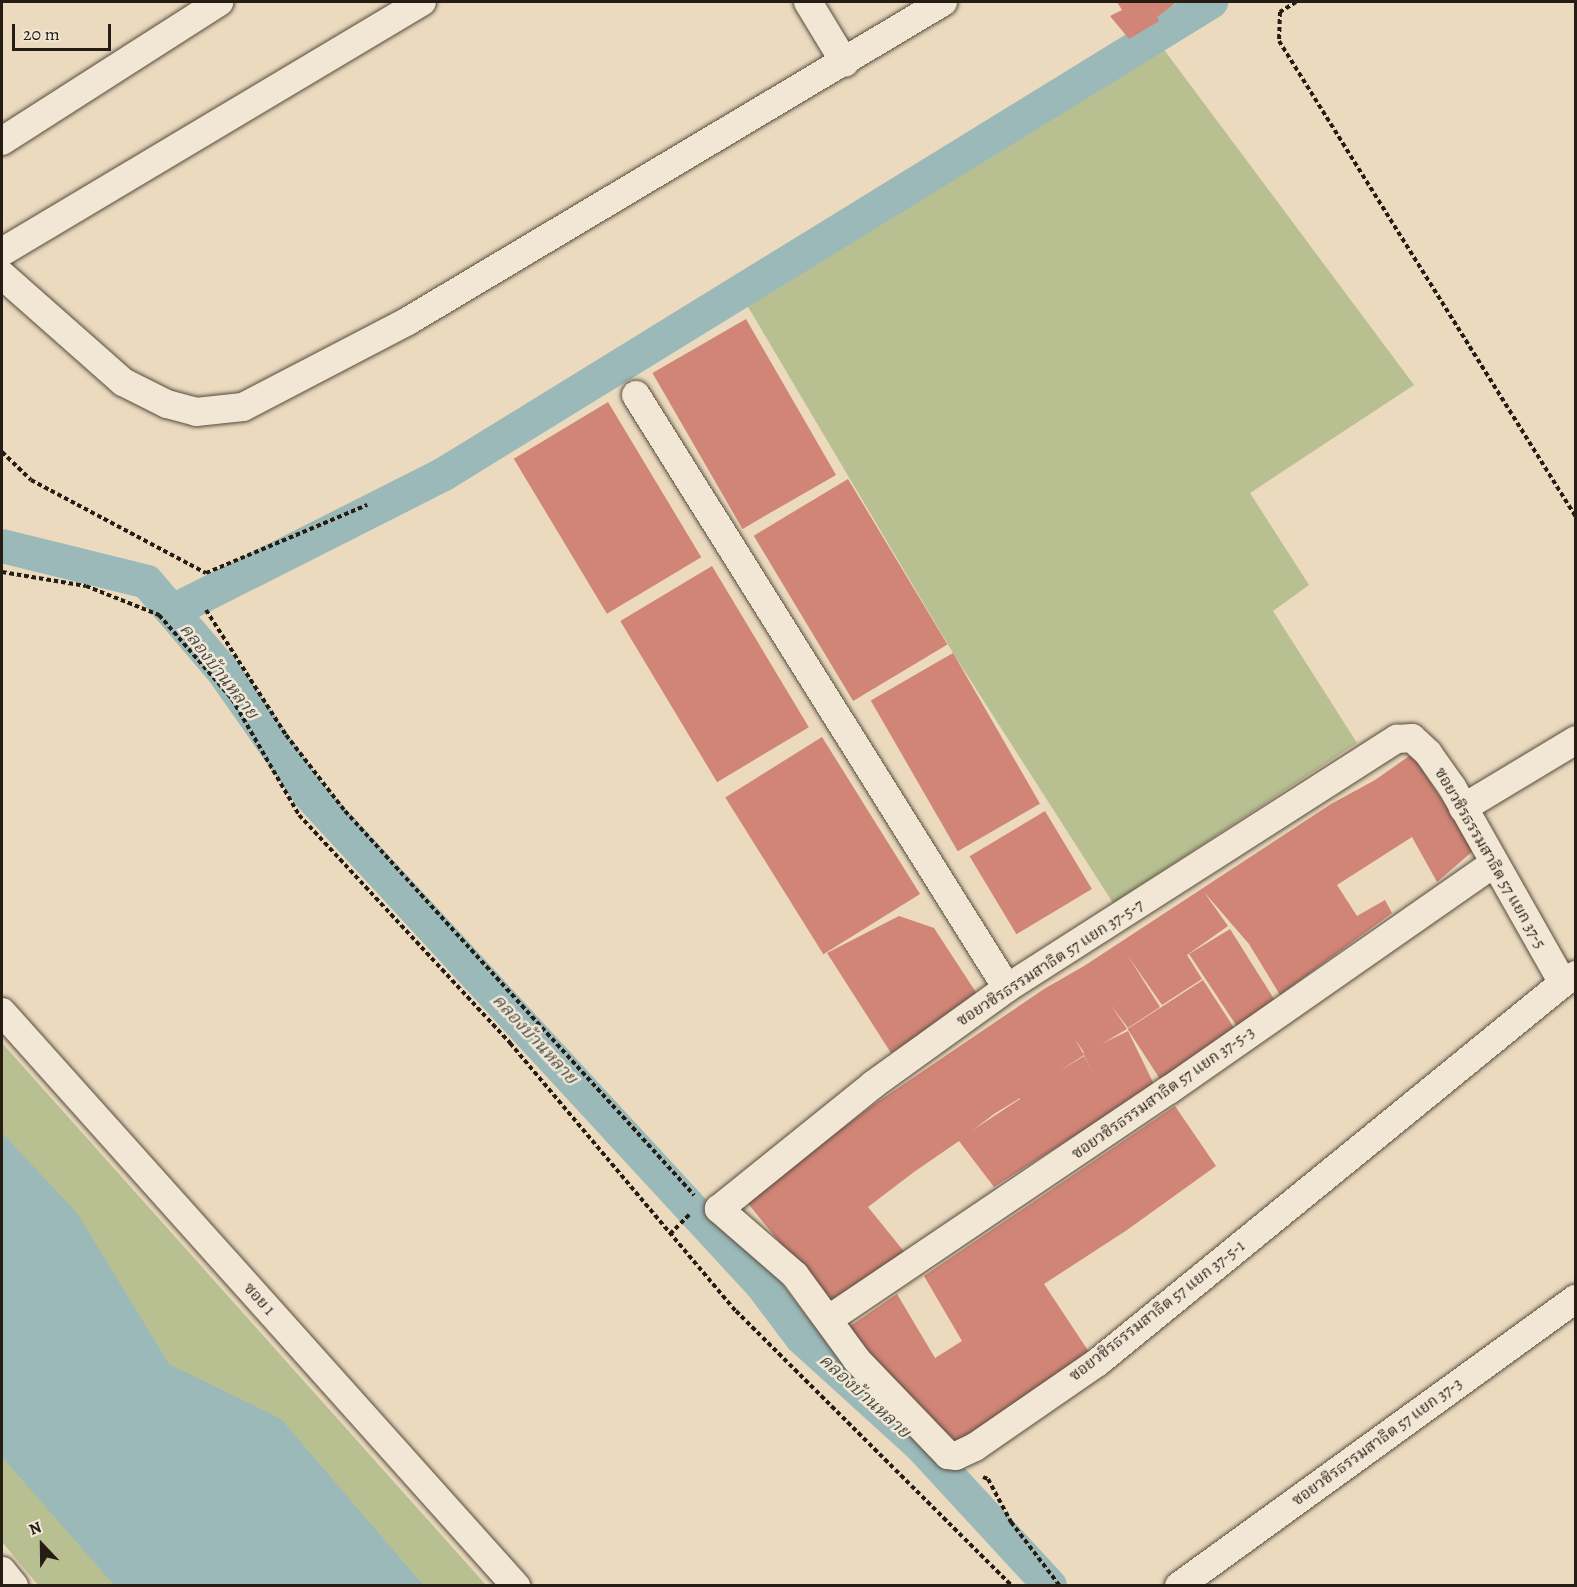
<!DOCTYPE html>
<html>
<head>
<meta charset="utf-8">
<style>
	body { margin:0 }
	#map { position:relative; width:1577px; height:1587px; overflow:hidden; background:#ebdabe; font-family:Alegreya,"Noto Serif Thai",serif }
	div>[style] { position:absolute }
	.green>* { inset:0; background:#b8bf91 }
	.water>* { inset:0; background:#9bb9b9 }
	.canal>* { height:34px; margin:-17px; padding:0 17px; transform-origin:17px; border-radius:17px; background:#9bb9b9 }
	.building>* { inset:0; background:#d18577; transform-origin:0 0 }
	.path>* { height:4px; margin-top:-2px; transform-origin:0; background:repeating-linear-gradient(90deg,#251d14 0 4.5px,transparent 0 7.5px) }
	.roads { filter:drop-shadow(0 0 2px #564c3e) drop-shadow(0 0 2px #564c3e) }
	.minor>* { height:28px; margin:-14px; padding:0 14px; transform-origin:14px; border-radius:14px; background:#f2e7d5 }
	span { translate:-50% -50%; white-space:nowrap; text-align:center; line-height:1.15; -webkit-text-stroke:5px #f2e7d5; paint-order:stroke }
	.street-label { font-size:16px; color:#251d14 }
	.water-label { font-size:18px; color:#484c46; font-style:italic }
	.frame { position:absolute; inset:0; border:3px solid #251d14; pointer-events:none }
	.north { position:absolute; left:12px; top:1515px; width:60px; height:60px; -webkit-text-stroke:4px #f2e7d5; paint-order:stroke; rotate:338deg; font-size:16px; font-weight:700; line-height:24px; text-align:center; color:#251d14 }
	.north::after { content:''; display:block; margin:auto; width:21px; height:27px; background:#251d14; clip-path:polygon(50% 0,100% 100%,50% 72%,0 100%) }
	.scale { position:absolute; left:12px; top:24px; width:99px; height:27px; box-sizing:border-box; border:3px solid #251d14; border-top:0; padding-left:8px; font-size:18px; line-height:21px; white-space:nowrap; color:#251d14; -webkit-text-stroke:4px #f2e7d5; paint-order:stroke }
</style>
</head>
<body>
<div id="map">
	<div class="green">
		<div style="clip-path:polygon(1162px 47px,1414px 385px,1250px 493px,1309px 585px,1273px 611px,1357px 743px,1113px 903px,953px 653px,741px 295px)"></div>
		<div style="clip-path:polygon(2px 1043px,486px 1585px,38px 1585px,2px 1542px)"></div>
	</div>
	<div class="water">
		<div style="clip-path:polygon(2px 1133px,77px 1213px,169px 1364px,281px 1419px,423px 1585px,114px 1585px,2px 1457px)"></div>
	</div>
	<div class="canal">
		<div style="left:2px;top:546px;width:149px;rotate:13.9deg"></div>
		<div style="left:147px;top:582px;width:117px;rotate:49.5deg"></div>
		<div style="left:223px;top:671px;width:150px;rotate:55deg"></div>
		<div style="left:309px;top:794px;width:668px;rotate:47.31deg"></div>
		<div style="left:762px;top:1285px;width:66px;rotate:53deg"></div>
		<div style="left:802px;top:1338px;width:161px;rotate:42.2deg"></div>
		<div style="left:921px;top:1446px;width:190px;rotate:47.3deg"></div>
		<div style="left:173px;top:611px;width:304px;rotate:-26.8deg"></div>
		<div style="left:444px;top:474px;width:901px;rotate:-31.61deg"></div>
	</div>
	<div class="building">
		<div style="clip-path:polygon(1117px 2px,1177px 2px,1157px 17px,1159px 21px,1129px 39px,1110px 16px,1122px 10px)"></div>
		<div style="left:746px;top:319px;width:180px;height:108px;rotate:60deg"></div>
		<div style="left:608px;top:402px;width:181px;height:110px;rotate:59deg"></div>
		<div style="left:848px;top:479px;width:193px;height:110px;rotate:59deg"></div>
		<div style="left:712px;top:566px;width:188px;height:107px;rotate:59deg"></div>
		<div style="left:953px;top:653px;width:174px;height:95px;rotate:60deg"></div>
		<div style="left:822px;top:737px;width:185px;height:114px;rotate:58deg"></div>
		<div style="clip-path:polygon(evenodd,1412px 754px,1450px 812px,1480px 845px,1437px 882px,1412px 837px,1337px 885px,1357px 916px,1385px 900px,1392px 913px,1280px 995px,1249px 944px,1204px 892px,1228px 926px,1187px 955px,1202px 979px,1162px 1005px,1128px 956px,1160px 1007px,1128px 1028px,1110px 1004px,1127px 1029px,1085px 1054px,1075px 1039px,1084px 1055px,1058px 1072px,1084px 1056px,1114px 1111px,994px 1187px,959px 1141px,914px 1172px,868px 1207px,919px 1270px,840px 1324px,794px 1260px,746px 1201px,873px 1105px,1044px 989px,1084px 966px,1331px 804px,1375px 780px,1412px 754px,1020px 1098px,1020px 1099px,973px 1130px,994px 1114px,1020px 1098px)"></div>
		<div style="left:1045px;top:811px;width:91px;height:88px;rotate:59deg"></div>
		<div style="clip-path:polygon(899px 916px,934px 928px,979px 997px,891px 1053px,827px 953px)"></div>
		<div style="clip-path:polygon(1230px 929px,1274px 999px,1240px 1031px,1189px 954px)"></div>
		<div style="left:1203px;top:980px;width:64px;height:90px;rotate:57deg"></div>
		<div style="left:1128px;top:1031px;width:64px;height:50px;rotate:64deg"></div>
		<div style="clip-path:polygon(1175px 1106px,1216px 1166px,1127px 1230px,1044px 1284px,1091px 1355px,954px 1449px,846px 1329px,897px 1294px,935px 1358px,962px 1341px,924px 1276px)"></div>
	</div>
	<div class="path">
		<div style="left:1296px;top:2px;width:19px;rotate:148deg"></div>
		<div style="left:1280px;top:12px;width:29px;rotate:92deg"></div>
		<div style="left:1279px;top:41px;width:561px;rotate:58.04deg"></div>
		<div style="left:2px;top:452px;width:40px;rotate:44deg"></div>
		<div style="left:31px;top:480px;width:198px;rotate:28deg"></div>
		<div style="left:206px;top:573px;width:175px;rotate:-22.9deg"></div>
		<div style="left:2px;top:572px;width:85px;rotate:9.5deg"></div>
		<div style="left:86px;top:586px;width:79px;rotate:21.7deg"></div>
		<div style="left:159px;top:615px;width:111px;rotate:49deg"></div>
		<div style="left:232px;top:699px;width:134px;rotate:60deg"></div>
		<div style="left:299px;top:815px;width:311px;rotate:47.2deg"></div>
		<div style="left:510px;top:1043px;width:351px;rotate:49.9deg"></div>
		<div style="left:736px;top:1311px;width:390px;rotate:44.9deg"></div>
		<div style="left:206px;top:610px;width:148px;rotate:57.4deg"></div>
		<div style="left:286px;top:735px;width:96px;rotate:52.2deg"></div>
		<div style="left:345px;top:811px;width:519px;rotate:47.73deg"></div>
		<div style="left:670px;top:1234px;width:28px;rotate:-45deg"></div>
		<div style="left:983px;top:1477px;width:5px;rotate:22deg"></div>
		<div style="left:988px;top:1479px;width:49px;rotate:61.9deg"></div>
		<div style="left:1011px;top:1522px;width:81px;rotate:52.6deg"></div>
	</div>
	<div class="roads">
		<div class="minor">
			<div style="left:808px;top:2px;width:71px;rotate:58.8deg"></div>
			<div style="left:2px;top:141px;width:258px;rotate:-32.6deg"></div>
			<div style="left:2px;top:252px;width:489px;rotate:-30.8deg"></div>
			<div style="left:2px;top:275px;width:162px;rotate:41.5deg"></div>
			<div style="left:123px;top:382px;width:49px;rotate:26.6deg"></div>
			<div style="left:167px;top:404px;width:30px;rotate:15deg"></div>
			<div style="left:196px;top:412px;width:47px;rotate:-6.1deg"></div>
			<div style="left:243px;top:407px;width:186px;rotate:-27.5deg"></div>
			<div style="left:408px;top:321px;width:623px;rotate:-30.81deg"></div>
			<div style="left:636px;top:395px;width:699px;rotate:57.97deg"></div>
			<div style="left:1463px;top:808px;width:132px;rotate:-31deg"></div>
			<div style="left:1563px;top:983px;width:600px;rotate:140.82deg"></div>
			<div style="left:1098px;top:1362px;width:150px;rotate:145.4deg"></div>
			<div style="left:975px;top:1447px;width:21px;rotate:155deg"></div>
			<div style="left:956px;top:1456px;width:8px;rotate:-173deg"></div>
			<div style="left:948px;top:1455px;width:132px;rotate:-133.8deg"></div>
			<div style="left:857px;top:1360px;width:105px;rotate:-126.1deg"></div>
			<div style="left:795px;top:1275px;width:101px;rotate:-139deg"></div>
			<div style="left:719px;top:1209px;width:199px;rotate:-38.9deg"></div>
			<div style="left:874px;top:1084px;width:164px;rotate:-35.8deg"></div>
			<div style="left:1007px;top:988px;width:463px;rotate:-32.6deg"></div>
			<div style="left:1397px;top:739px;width:15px;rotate:-4deg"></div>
			<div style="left:1412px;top:738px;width:22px;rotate:43deg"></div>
			<div style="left:1428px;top:753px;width:42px;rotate:54.8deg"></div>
			<div style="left:1452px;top:787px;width:225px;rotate:60.5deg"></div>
			<div style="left:1563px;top:983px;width:15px;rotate:-32deg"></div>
			<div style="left:2px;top:1012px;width:771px;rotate:48.16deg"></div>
			<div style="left:829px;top:1319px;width:410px;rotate:-34deg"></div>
			<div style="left:1169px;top:1090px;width:396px;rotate:-34.9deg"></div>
			<div style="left:2px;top:1571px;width:19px;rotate:51deg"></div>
			<div style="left:1179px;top:1586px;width:490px;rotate:-35.9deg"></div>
		</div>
	</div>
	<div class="street-label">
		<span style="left:1490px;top:858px;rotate:60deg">ซอยวชิรธรรมสาธิต 57 แยก 37-5</span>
		<span style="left:1050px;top:963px;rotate:-33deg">ซอยวชิรธรรมสาธิต 57 แยก 37-5-7</span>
		<span style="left:1163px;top:1093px;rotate:-35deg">ซอยวชิรธรรมสาธิต 57 แยก 37-5-3</span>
		<span style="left:259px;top:1299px;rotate:48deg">ซอย 1</span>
		<span style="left:1157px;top:1311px;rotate:-38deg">ซอยวชิรธรรมสาธิต 57 แยก 37-5-1</span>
		<span style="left:1377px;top:1442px;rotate:-36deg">ซอยวชิรธรรมสาธิต 57 แยก 37-3</span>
	</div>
	<div class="water-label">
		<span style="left:219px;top:671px;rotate:52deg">คลองบ้านหลาย</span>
		<span style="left:535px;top:1039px;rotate:47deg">คลองบ้านหลาย</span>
		<span style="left:865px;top:1396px;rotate:42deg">คลองบ้านหลาย</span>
	</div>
	<div class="frame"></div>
	<div class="north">N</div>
	<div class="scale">20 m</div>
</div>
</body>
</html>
